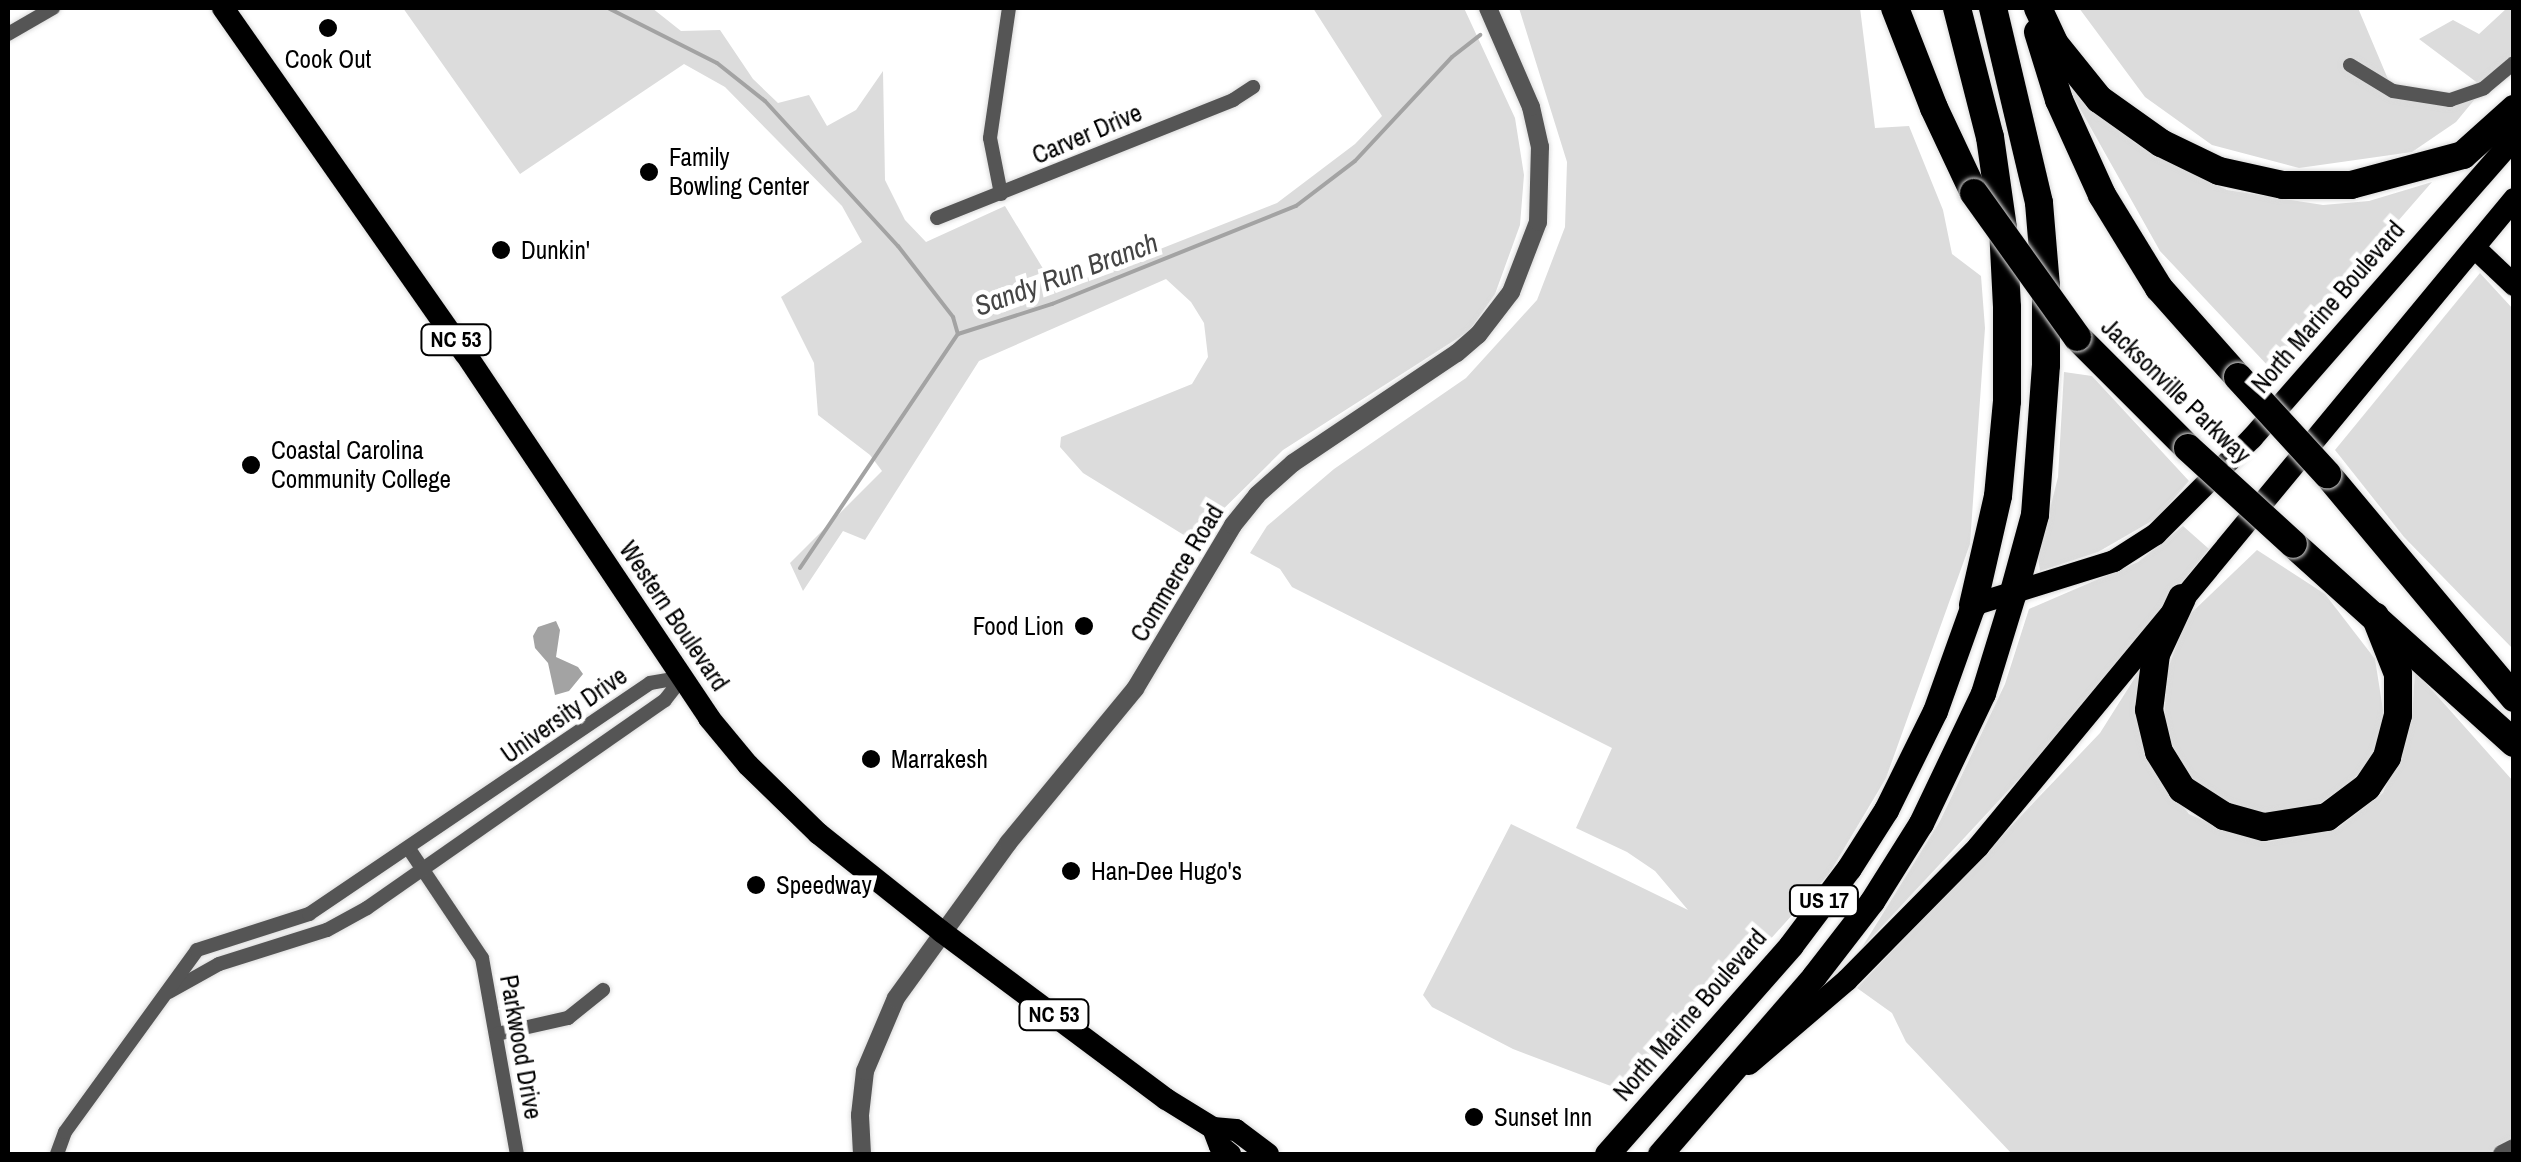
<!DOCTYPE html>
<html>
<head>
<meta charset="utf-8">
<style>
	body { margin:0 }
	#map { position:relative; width:2521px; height:1162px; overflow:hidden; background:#fff; font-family:"Archivo Narrow",sans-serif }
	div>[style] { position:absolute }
	.green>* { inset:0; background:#dcdcdc }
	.water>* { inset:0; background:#a3a3a3 }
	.stream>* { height:4px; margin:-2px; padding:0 2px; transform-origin:2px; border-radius:2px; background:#a3a3a3 }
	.roads { filter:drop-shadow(0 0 2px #dbdbdb) drop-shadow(0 0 2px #dbdbdb) }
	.minor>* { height:14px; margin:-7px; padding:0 7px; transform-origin:7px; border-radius:7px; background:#555 }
	.tertiary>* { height:18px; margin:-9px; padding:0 9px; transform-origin:9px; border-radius:9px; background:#555 }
	.primary>* { height:22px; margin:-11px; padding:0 11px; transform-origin:11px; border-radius:11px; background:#000 }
	.trunk>* { height:25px; margin:-12.5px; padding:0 12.5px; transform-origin:12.5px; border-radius:12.5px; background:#000 }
	.motorway>* { height:28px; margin:-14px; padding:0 14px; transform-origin:14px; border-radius:14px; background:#000 }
	.bridges { filter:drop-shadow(0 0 2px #dbdbdb) drop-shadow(0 0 2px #dbdbdb) }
	.motorway-bridge>* { height:28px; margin:-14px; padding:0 14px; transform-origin:14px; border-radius:14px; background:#000 }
	.dots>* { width:28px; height:28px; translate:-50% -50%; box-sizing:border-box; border:5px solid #fff; border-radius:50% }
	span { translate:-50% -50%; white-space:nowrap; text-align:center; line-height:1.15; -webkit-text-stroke:9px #fff; paint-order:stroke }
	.shield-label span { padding:2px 8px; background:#fff; border:2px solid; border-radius:8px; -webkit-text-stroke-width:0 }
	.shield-label { font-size:22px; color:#000; font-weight:700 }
	.poi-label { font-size:25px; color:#000 }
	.left { translate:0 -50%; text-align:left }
	.right { translate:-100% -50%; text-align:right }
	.street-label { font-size:25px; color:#000 }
	.water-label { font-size:28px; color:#444; font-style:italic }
	.frame { position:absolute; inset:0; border:10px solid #000; pointer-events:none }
</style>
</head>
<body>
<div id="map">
	<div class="green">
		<div style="clip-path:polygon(403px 8px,652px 8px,681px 31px,720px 30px,753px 79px,778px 103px,809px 95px,827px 126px,856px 110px,883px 71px,885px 180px,905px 220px,926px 242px,1005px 206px,1056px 290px,1277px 203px,1355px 144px,1382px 116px,1313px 8px,1464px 8px,1515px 118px,1524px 175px,1520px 225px,1495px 294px,1469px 331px,1283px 450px,1192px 540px,1083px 473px,1060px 447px,1061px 437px,1192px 384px,1208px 357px,1204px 323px,1191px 302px,1166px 279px,979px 361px,865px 540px,843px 531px,803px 591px,790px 563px,882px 471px,870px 455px,818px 415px,814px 363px,781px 297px,862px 242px,842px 206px,725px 87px,684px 64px,520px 174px)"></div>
		<div style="clip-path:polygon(1519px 8px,1860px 8px,1875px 128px,1909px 126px,1943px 210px,1952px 254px,1981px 276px,1985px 328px,1970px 544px,1886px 778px,1829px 874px,1642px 1082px,1624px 1091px,1513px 1049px,1432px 1007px,1423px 995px,1511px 824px,1688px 910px,1655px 871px,1627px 852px,1576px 828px,1612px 748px,1292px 587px,1280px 569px,1250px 553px,1267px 526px,1334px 469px,1466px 378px,1537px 300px,1565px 227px,1567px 162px)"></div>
		<div style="clip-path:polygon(2079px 8px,2358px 8px,2393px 91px,2450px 100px,2483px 87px,2419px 39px,2453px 20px,2479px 34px,2507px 8px,2513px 8px,2513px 63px,2484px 88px,2456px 122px,2412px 152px,2299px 168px,2212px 145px,2145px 97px)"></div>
		<div style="clip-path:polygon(2060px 73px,2135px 143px,2227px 190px,2323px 205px,2369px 201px,2432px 182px,2270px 368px,2160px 251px)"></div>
		<div style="clip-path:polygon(2480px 273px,2513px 309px,2513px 649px,2404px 537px,2335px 450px)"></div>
		<div style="clip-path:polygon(2064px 372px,2092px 376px,2189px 481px,2157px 518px,2098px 552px,2040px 571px,2038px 557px,2058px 477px)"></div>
		<div style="clip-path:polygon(2183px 526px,2209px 549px,2058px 737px,1861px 949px,1940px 821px,2005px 684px,2029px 609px,2138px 562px)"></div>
		<div style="clip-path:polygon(2257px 550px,2325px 594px,2375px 659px,2385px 723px,2366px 771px,2315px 807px,2256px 818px,2216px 799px,2184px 772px,2164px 725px,2167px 672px,2186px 618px)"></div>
		<div style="clip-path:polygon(2141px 668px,2140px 717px,2145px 757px,2189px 814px,2229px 832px,2267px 842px,2336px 829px,2383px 793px,2412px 721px,2415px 671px,2513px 781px,2513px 1154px,2012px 1154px,1906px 1042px,1892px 1013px,1857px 988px,2100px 733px)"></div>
	</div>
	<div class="water">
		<div style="clip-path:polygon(556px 621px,560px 630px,556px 657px,578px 667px,583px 674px,569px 691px,555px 695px,548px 663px,535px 648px,533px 636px,538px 627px)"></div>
	</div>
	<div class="stream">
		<div style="left:608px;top:8px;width:122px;rotate:26.8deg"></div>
		<div style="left:717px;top:63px;width:61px;rotate:38.4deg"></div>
		<div style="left:765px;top:101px;width:197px;rotate:47.5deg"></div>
		<div style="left:898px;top:246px;width:90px;rotate:52.2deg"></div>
		<div style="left:953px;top:317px;width:18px;rotate:74deg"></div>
		<div style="left:958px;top:334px;width:99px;rotate:-17.7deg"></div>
		<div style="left:1052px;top:304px;width:263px;rotate:-21.9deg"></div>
		<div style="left:1296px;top:206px;width:74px;rotate:-37.3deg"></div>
		<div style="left:1355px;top:161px;width:142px;rotate:-47deg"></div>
		<div style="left:1452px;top:57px;width:36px;rotate:-38deg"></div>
		<div style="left:800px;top:568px;width:282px;rotate:-56deg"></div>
	</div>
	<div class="roads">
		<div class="minor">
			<div style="left:8px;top:34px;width:52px;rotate:-30deg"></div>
			<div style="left:2350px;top:65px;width:50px;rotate:31.2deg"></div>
			<div style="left:2393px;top:91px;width:58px;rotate:9deg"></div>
			<div style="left:2450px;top:100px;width:36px;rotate:-19deg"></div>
			<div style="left:2484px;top:88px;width:39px;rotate:-40deg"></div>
			<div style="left:1001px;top:194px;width:57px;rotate:-101.1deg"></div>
			<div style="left:990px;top:138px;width:131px;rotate:-81.7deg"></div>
			<div style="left:937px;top:218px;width:319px;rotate:-21.7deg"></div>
			<div style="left:1233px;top:100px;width:24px;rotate:-33deg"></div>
			<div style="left:409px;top:849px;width:131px;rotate:56.2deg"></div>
			<div style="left:482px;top:958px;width:199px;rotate:79.9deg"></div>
			<div style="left:169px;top:992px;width:57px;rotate:-29.2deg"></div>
			<div style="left:219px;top:964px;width:113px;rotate:-17.5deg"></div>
			<div style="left:327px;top:930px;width:46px;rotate:-28.8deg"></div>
			<div style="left:367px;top:908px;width:363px;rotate:-34.9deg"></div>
			<div style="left:665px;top:700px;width:29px;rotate:-52deg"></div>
			<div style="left:497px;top:1034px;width:73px;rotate:-12.7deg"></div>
			<div style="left:568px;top:1018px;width:45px;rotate:-38.7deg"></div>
			<div style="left:57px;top:1154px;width:23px;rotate:-70deg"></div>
			<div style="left:65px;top:1132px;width:225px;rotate:-54deg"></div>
			<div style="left:197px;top:950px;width:118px;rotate:-17.8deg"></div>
			<div style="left:309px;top:914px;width:412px;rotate:-34.1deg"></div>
			<div style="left:650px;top:683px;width:34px;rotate:-10deg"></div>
		</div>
		<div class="tertiary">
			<div style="left:862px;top:1154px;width:39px;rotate:-93deg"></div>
			<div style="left:860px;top:1115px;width:44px;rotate:-83.5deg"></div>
			<div style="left:865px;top:1071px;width:79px;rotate:-67deg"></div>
			<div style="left:896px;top:998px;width:191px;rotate:-54.1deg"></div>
			<div style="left:1008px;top:843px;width:200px;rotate:-50.5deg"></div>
			<div style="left:1135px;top:689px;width:191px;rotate:-59.1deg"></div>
			<div style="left:1233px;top:525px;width:38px;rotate:-51deg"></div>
			<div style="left:1257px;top:495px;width:48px;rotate:-41.6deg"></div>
			<div style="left:1293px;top:463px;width:197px;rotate:-33.9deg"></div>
			<div style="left:1457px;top:353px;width:28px;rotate:-41deg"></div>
			<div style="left:1478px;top:335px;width:54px;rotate:-52.5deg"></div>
			<div style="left:1511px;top:292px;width:75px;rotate:-68.9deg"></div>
			<div style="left:1538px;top:222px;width:75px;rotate:-88.5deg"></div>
			<div style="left:1540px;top:147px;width:41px;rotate:-102.7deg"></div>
			<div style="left:1531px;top:107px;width:108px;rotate:-113.5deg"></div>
			<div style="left:2502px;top:1154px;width:13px;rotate:-27deg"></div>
		</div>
		<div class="primary">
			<div style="left:223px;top:8px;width:421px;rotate:55deg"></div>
			<div style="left:465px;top:353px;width:439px;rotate:56.2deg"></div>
			<div style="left:709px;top:718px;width:61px;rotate:50.3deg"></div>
			<div style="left:748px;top:765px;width:99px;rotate:44.2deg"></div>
			<div style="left:819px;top:834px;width:157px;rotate:38.5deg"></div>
			<div style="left:942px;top:932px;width:279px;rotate:36.7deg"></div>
			<div style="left:1166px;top:1099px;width:55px;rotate:31.7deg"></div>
			<div style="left:1213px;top:1128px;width:23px;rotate:5deg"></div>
			<div style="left:1236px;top:1130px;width:40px;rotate:37deg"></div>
			<div style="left:2476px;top:249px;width:52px;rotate:43.5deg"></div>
			<div style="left:1973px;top:605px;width:148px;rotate:-17.3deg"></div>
			<div style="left:2114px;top:561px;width:50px;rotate:-32.7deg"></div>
			<div style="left:2156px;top:534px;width:136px;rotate:-45deg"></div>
			<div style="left:2252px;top:438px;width:398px;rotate:-48.8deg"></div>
			<div style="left:1749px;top:1064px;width:129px;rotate:-40.6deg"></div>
			<div style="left:1847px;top:980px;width:187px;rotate:-45.4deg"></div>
			<div style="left:1978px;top:847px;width:841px;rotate:-50.4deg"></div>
			<div style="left:1213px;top:1128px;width:19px;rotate:69deg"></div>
			<div style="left:1220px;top:1146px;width:13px;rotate:39deg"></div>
		</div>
		<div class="trunk">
			<div style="left:1607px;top:1154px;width:278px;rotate:-48.6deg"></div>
			<div style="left:1791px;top:945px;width:96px;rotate:-53deg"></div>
			<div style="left:1849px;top:868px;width:69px;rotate:-57.5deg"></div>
			<div style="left:1886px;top:810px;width:110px;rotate:-63.7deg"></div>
			<div style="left:1935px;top:711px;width:113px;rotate:-70.3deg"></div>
			<div style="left:1660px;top:1154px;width:235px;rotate:-49.1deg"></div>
			<div style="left:1814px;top:976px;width:95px;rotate:-52.3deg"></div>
			<div style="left:1872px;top:901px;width:92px;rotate:-57.9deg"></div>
			<div style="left:1921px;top:823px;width:144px;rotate:-64.5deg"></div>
			<div style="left:1983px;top:693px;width:106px;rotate:-72.9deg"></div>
		</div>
		<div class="motorway">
			<div style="left:1895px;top:8px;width:107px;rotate:68.7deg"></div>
			<div style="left:1934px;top:108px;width:94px;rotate:64.8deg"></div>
			<div style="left:1957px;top:8px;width:133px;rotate:75.7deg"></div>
			<div style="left:1990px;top:137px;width:92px;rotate:81.9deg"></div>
			<div style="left:2003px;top:228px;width:80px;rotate:87.1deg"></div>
			<div style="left:2007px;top:308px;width:93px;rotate:90deg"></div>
			<div style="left:2007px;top:401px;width:95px;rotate:95.4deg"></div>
			<div style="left:1998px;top:496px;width:112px;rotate:102.9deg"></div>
			<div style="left:1993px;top:8px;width:200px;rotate:76.7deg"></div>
			<div style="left:2039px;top:203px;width:83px;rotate:85.2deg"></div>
			<div style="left:2046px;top:286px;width:79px;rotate:90deg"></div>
			<div style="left:2046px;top:365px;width:150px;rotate:94.2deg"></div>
			<div style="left:2035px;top:515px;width:80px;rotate:105.3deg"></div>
			<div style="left:2038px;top:8px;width:38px;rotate:65deg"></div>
			<div style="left:2054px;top:43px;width:72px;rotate:51.2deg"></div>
			<div style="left:2099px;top:99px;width:76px;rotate:35.4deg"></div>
			<div style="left:2161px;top:143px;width:64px;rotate:25.8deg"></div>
			<div style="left:2219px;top:171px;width:66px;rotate:12.3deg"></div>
			<div style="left:2283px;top:185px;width:68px"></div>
			<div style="left:2351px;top:185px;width:116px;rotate:-15deg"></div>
			<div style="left:2463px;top:155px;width:69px;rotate:-42deg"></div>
			<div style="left:2038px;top:32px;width:71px;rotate:72.8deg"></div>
			<div style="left:2059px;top:100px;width:104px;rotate:65.6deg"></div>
			<div style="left:2102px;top:195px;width:109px;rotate:58.5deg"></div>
			<div style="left:2159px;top:288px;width:119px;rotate:48.4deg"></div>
			<div style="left:2077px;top:337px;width:157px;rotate:45deg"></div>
			<div style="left:2327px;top:474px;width:292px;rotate:50.1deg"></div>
			<div style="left:2293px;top:544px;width:297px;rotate:42deg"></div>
			<div style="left:2182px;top:598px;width:62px;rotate:114.9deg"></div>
			<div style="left:2156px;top:654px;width:56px;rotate:97.1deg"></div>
			<div style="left:2149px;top:710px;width:43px;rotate:76.6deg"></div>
			<div style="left:2159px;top:752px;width:44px;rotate:58.1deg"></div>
			<div style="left:2182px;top:789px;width:50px;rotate:32.7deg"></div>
			<div style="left:2224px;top:816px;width:41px;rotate:15.4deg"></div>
			<div style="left:2264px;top:827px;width:64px;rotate:-9deg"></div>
			<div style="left:2327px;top:817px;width:50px;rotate:-36.9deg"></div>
			<div style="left:2367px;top:787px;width:36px;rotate:-56deg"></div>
			<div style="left:2387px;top:757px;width:43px;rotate:-75.3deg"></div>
			<div style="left:2398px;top:715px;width:41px;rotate:-90deg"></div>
			<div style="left:2398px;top:674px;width:62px;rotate:-111.6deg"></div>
		</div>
	</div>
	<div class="bridges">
		<div class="motorway-bridge">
			<div style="left:1974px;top:193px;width:177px;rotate:54.4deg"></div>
			<div style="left:2238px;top:377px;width:132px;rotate:47.5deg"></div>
			<div style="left:2188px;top:448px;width:142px;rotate:42.4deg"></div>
		</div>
	</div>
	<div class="dots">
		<div style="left:328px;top:28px;background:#000"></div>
		<div style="left:649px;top:172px;background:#000"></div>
		<div style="left:501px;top:250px;background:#000"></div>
		<div style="left:251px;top:465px;background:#000"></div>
		<div style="left:1084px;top:626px;background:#000"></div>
		<div style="left:871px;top:759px;background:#000"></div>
		<div style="left:1071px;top:871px;background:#000"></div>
		<div style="left:756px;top:885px;background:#000"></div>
		<div style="left:1474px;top:1117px;background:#000"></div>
	</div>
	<div class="shield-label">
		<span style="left:456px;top:340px">NC 53</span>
		<span style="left:1824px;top:901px">US 17</span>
		<span style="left:1054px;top:1015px">NC 53</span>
	</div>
	<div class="poi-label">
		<span style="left:328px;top:59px">Cook Out</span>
		<span class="left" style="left:669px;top:172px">Family<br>Bowling Center</span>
		<span class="left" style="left:521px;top:250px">Dunkin'</span>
		<span class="left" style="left:271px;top:465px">Coastal Carolina<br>Community College</span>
		<span class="right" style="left:1064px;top:626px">Food Lion</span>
		<span class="left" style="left:891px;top:759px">Marrakesh</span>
		<span class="left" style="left:1091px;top:871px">Han-Dee Hugo's</span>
		<span class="left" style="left:776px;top:885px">Speedway</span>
		<span class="left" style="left:1494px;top:1117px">Sunset Inn</span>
	</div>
	<div class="street-label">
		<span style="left:1087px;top:134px;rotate:-23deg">Carver Drive</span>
		<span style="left:2328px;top:307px;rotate:-49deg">North Marine Boulevard</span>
		<span style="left:2176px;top:391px;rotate:44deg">Jacksonville Parkway</span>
		<span style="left:1177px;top:573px;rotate:-59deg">Commerce Road</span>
		<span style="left:674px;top:616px;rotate:56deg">Western Boulevard</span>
		<span style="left:564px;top:715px;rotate:-35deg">University Drive</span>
		<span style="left:1690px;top:1015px;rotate:-49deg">North Marine Boulevard</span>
		<span style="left:521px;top:1047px;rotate:80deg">Parkwood Drive</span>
	</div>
	<div class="water-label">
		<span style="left:1066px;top:274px;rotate:-20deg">Sandy Run Branch</span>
	</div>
	<div class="frame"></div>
</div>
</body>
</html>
